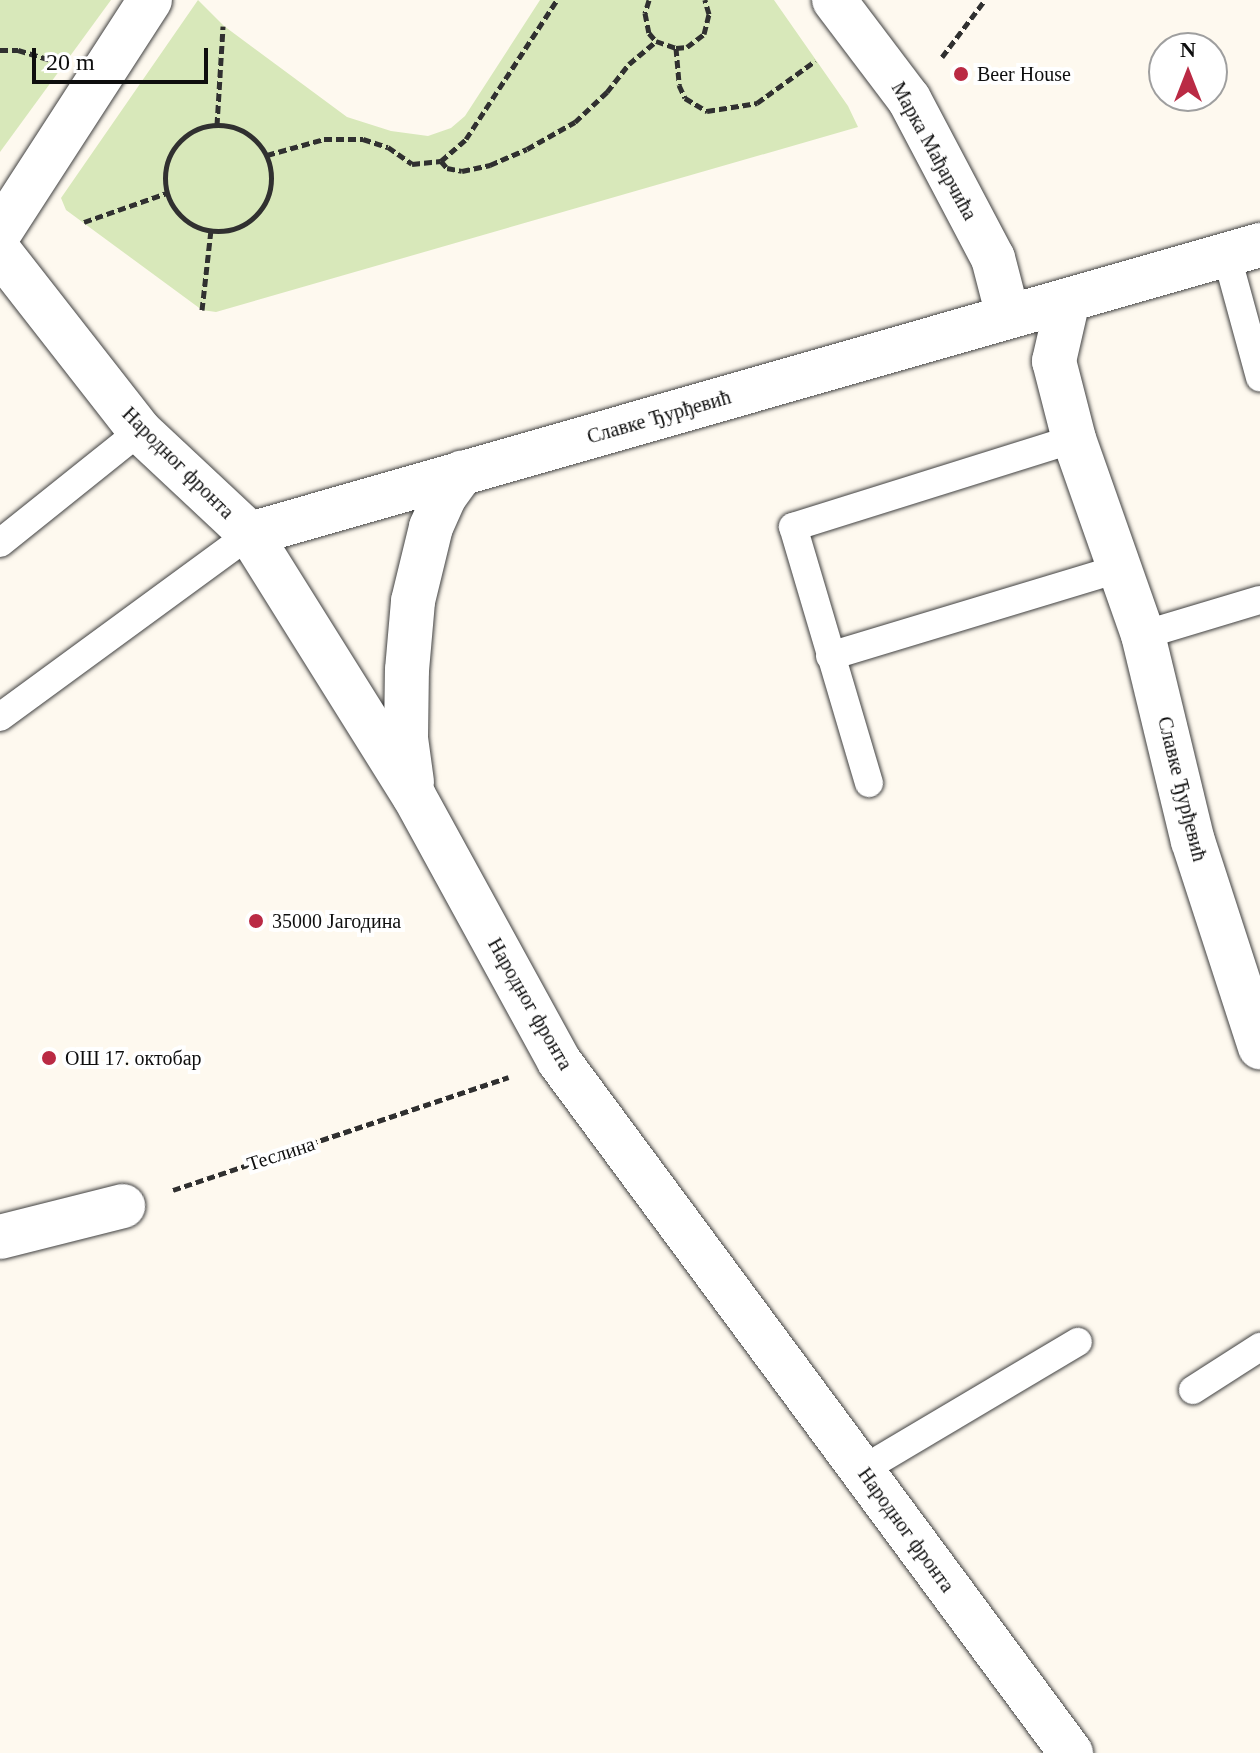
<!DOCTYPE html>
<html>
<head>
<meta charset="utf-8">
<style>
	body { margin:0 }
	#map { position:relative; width:1260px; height:1753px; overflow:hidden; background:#fef9ef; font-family:"Times New Roman",serif }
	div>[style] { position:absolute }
	.green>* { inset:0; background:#d8e8ba }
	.path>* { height:5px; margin-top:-2.5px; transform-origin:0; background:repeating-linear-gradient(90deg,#303030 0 8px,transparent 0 12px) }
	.path>.ring { margin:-2.5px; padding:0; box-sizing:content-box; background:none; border:5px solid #303030; border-radius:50% }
	.roads { filter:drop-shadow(0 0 2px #414141) drop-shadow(0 0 2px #414141) }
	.lane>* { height:28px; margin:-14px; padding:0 14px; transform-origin:14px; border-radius:14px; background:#fff }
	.street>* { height:44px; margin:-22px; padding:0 22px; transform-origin:22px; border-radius:22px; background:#fff }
	.dots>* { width:22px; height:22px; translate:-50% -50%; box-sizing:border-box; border:4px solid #fff; border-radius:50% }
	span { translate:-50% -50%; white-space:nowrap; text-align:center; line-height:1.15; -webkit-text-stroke:8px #fff; paint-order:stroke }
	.poi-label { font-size:20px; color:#0e0e0e }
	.left { translate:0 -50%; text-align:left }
	.street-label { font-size:20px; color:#0e0e0e }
	.north { position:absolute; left:1148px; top:32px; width:80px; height:80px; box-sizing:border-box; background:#fff; border:2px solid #9f9f9f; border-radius:50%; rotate:0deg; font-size:22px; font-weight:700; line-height:32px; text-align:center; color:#0e0e0e }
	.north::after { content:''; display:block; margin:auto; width:28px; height:36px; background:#ba2a44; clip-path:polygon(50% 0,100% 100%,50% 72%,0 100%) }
	.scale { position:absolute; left:32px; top:48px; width:176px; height:36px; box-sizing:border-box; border:4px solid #0e0e0e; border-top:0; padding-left:10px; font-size:24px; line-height:28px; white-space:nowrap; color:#0e0e0e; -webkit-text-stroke:6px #fff; paint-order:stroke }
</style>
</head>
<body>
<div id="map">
	<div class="green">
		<div style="clip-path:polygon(0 0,111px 0,0 152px)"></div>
		<div style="clip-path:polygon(198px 0,224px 26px,347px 117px,391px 131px,428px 136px,451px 128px,465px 116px,540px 0,774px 0,848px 106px,858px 127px,216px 312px,202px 310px,66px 210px,61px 198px)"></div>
	</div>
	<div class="path">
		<div style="left:649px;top:0;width:14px;rotate:107deg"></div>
		<div style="left:645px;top:13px;width:20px;rotate:79deg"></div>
		<div style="left:649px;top:33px;width:11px;rotate:49deg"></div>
		<div style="left:656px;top:41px;width:21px;rotate:19deg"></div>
		<div style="left:676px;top:48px;width:11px;rotate:-5deg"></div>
		<div style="left:687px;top:47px;width:21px;rotate:-37deg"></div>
		<div style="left:704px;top:34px;width:21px;rotate:-76deg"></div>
		<div style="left:709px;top:14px;width:15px;rotate:-106deg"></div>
		<div style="left:676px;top:48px;width:37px;rotate:85deg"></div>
		<div style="left:679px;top:85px;width:14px;rotate:65deg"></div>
		<div style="left:685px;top:98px;width:26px;rotate:31deg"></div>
		<div style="left:707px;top:111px;width:51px;rotate:-9.1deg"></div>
		<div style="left:757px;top:103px;width:72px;rotate:-35.9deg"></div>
		<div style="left:0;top:50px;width:18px"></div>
		<div style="left:18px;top:50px;width:34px;rotate:17deg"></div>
		<div style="left:942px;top:57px;width:71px;rotate:-53deg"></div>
		<div class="ring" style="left:165px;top:125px;width:101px;height:101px"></div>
		<div style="left:217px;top:125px;width:99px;rotate:-86.5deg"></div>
		<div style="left:267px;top:155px;width:59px;rotate:-15.7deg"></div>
		<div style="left:324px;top:139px;width:39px"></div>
		<div style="left:363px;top:139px;width:26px;rotate:18deg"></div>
		<div style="left:388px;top:147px;width:29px;rotate:35deg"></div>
		<div style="left:412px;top:164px;width:29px;rotate:-6deg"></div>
		<div style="left:441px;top:161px;width:33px;rotate:-41deg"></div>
		<div style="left:466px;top:139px;width:166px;rotate:-56.8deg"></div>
		<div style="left:441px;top:161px;width:9px;rotate:49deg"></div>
		<div style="left:447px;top:168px;width:15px;rotate:11deg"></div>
		<div style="left:462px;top:171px;width:29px;rotate:-12deg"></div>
		<div style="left:490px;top:165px;width:40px;rotate:-23.4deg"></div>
		<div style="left:527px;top:149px;width:55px;rotate:-29.4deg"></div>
		<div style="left:575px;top:122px;width:44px;rotate:-43.2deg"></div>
		<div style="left:607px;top:92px;width:36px;rotate:-52deg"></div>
		<div style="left:629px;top:64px;width:35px;rotate:-40deg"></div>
		<div style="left:84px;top:222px;width:88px;rotate:-19.3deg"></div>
		<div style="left:202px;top:310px;width:81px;rotate:-83.6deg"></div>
		<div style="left:173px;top:1190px;width:354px;rotate:-18.6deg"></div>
	</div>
	<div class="roads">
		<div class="lane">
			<div style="left:1226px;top:253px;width:129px;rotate:74.7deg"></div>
			<div style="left:0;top:543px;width:179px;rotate:-38.7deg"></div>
			<div style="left:1143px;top:635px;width:122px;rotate:-16.7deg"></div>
			<div style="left:830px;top:656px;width:302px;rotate:-16.8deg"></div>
			<div style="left:0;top:717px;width:310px;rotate:-36.2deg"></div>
			<div style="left:869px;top:783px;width:267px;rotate:-106.5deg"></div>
			<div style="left:793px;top:527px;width:294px;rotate:-17.4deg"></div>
			<div style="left:1193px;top:1390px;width:80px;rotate:-32.7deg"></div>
			<div style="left:862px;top:1470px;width:251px;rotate:-30.7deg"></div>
		</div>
		<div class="street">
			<div style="left:834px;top:0;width:124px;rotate:52.9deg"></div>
			<div style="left:909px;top:99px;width:180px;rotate:62.2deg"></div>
			<div style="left:993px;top:258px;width:60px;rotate:75.5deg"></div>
			<div style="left:0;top:232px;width:276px;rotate:-57.1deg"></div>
			<div style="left:0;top:252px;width:227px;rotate:52deg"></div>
			<div style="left:140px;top:431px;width:151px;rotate:43.1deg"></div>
			<div style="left:250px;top:534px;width:309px;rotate:58deg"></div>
			<div style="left:414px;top:796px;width:302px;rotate:61.3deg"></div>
			<div style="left:559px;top:1061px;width:861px;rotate:53.5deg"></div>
			<div style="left:1068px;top:300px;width:63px;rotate:102.9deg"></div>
			<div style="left:1054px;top:361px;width:81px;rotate:75.6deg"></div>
			<div style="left:1074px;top:439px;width:208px;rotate:70.6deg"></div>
			<div style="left:1143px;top:635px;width:212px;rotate:76.4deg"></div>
			<div style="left:1193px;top:841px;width:217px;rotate:72deg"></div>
			<div style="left:250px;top:534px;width:1051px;rotate:-15.97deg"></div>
			<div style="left:412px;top:782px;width:44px;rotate:-97.8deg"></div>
			<div style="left:406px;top:738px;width:68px;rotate:-89.2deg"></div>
			<div style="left:407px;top:670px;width:69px;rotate:-85deg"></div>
			<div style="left:413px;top:601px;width:76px;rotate:-76.3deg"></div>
			<div style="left:431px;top:527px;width:34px;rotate:-66deg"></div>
			<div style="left:445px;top:496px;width:29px;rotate:-54deg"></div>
			<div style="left:0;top:1237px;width:127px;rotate:-14.1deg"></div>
		</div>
	</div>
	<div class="dots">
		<div style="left:961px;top:74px;background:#ba2a44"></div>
		<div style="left:256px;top:921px;background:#ba2a44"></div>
		<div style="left:49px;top:1058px;background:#ba2a44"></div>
	</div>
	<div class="poi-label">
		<span class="left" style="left:977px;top:74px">Beer House</span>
		<span class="left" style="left:272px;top:921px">35000 Јагодина</span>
		<span class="left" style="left:65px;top:1058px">ОШ 17. октобар</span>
	</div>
	<div class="street-label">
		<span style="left:934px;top:151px;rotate:61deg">Марка Мађарчића</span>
		<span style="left:659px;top:417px;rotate:-16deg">Славке Ђурђевић</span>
		<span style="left:178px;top:463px;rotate:45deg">Народног фронта</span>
		<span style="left:1182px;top:789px;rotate:76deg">Славке Ђурђевић</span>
		<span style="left:530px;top:1004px;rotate:60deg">Народног фронта</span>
		<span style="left:281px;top:1154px;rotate:-18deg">Теслина</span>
		<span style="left:906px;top:1530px;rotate:54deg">Народног фронта</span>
	</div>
	<div class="north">N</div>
	<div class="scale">20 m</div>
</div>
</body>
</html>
